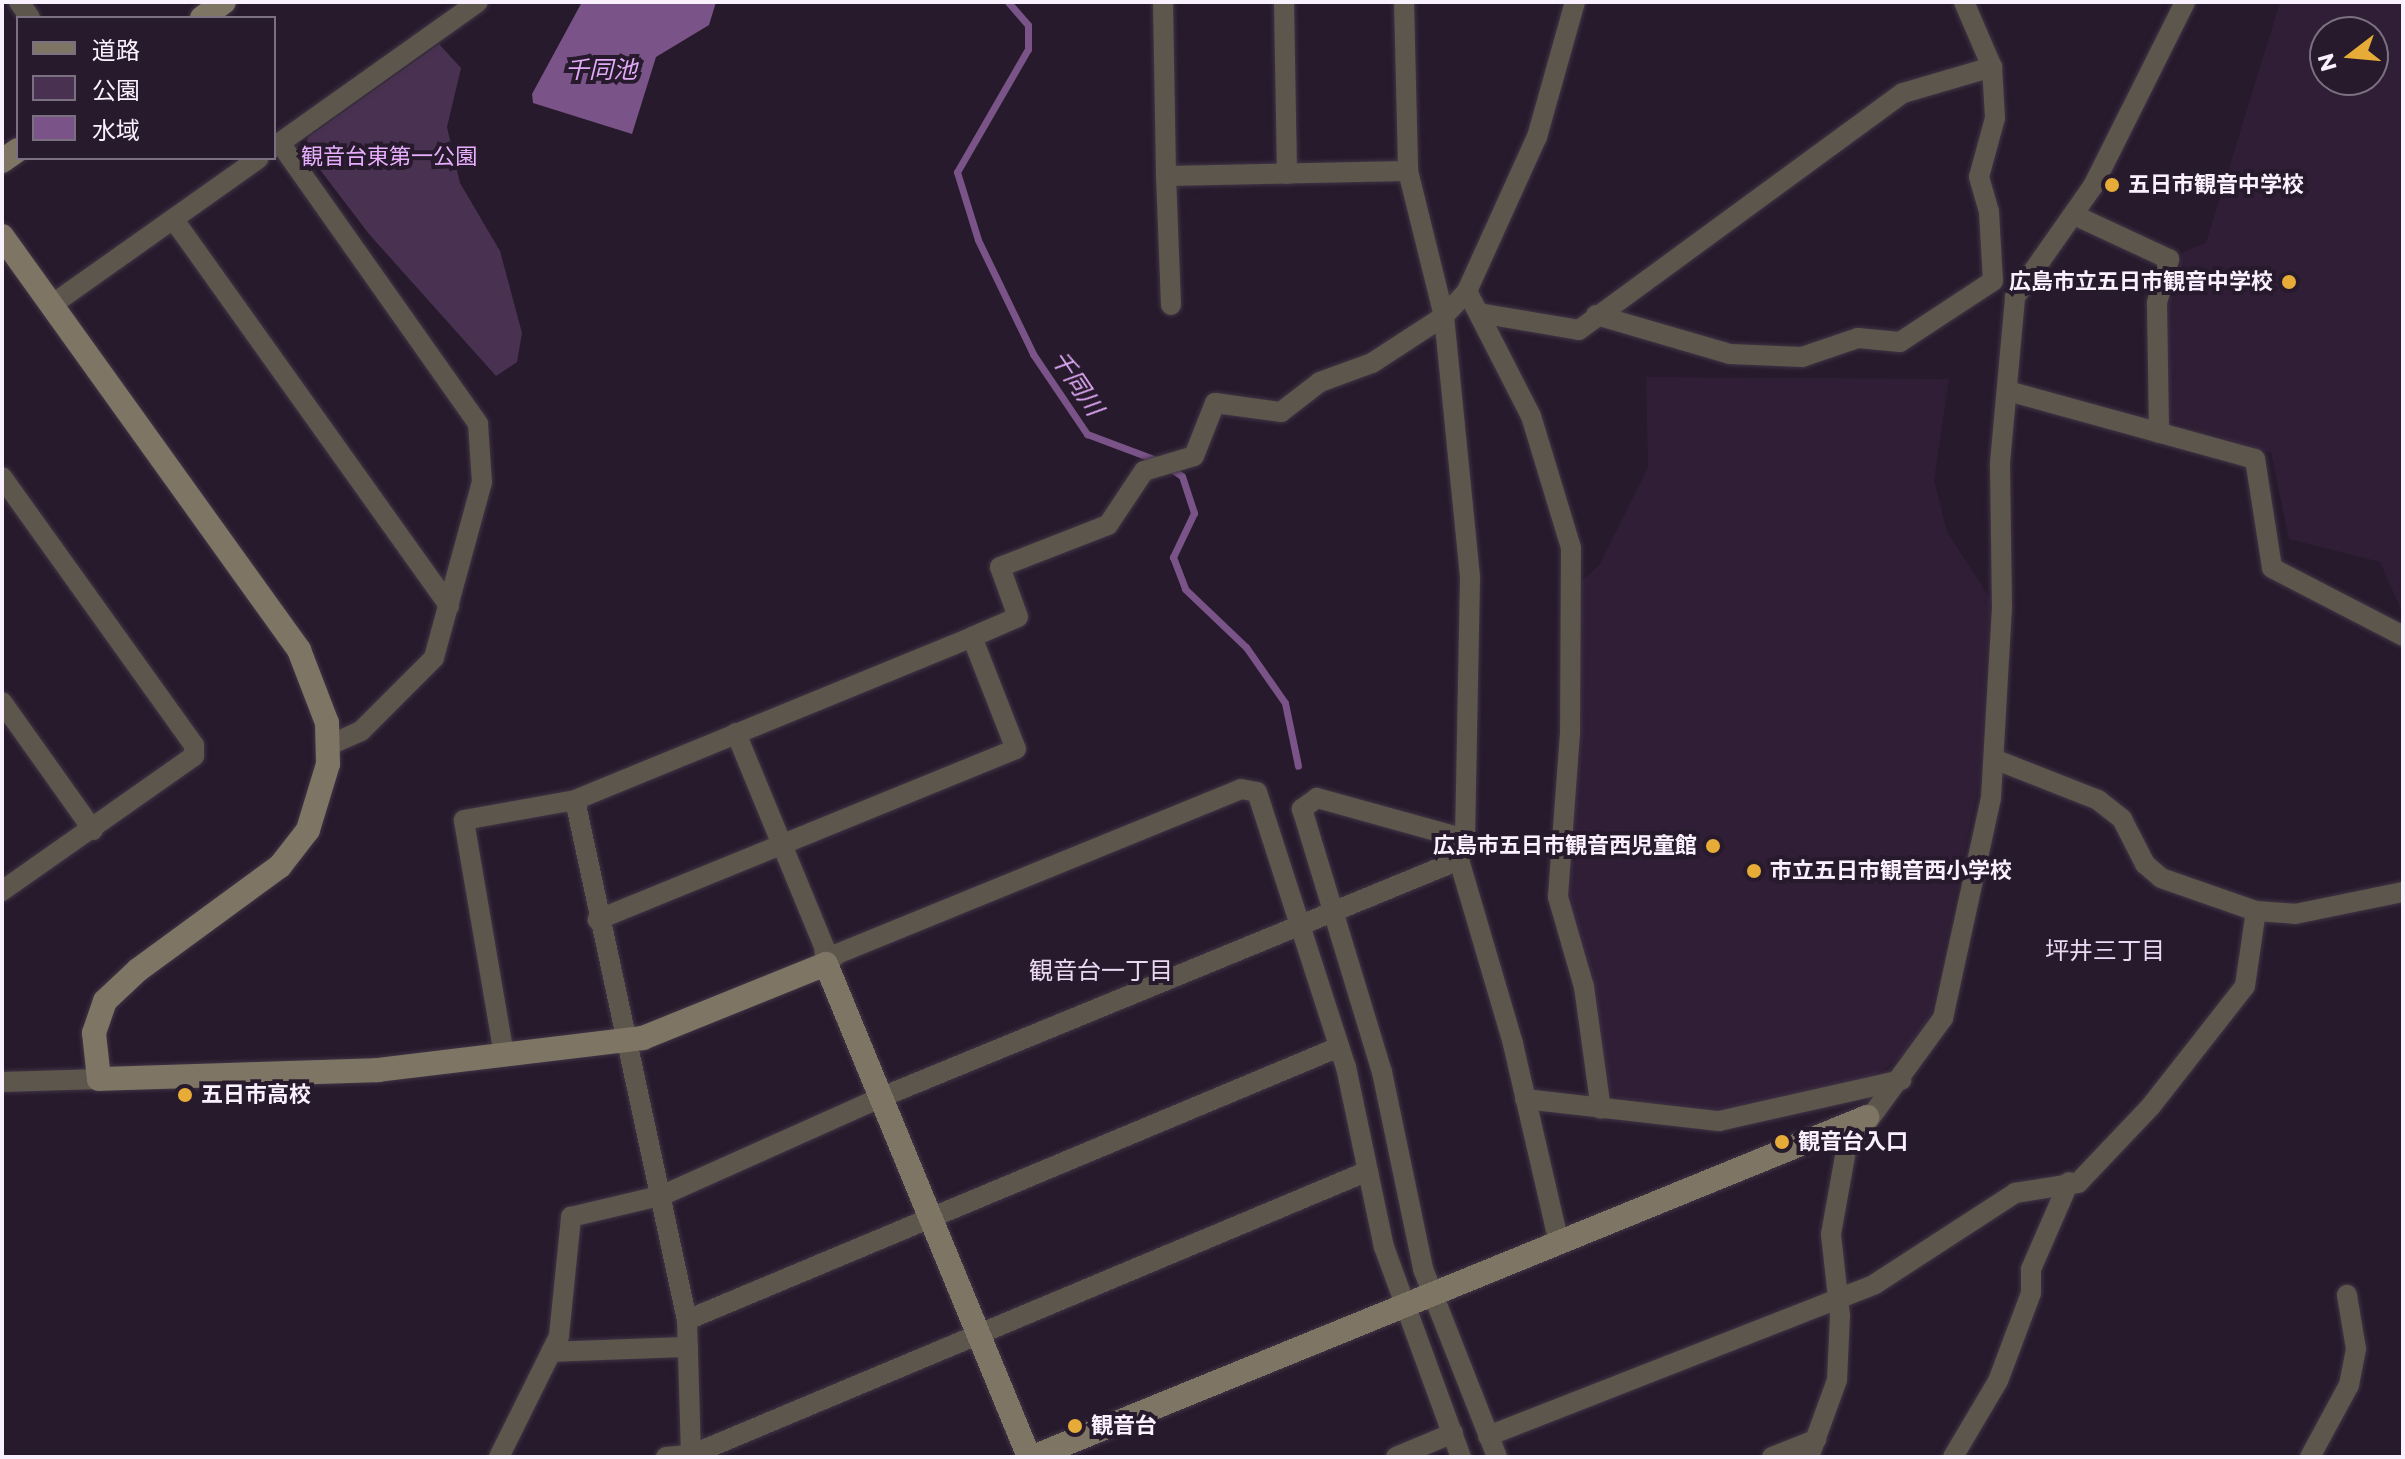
<!DOCTYPE html>
<html>
<head>
<meta charset="utf-8">
<style>
	body { margin:0 }
	#map { position:relative; width:2405px; height:1459px; overflow:hidden; background:#271a2c; font-family:Montserrat,"Noto Sans JP",sans-serif }
	div>[style] { position:absolute }
	.built>* { inset:0; background:#301e36 }
	.green>* { inset:0; background:#493152 }
	.water>* { inset:0; background:#7a5488 }
	.stream>* { height:7px; margin:-3.5px; padding:0 3.5px; transform-origin:3.5px; border-radius:3.5px; background:#7a5488 }
	.roads { filter:drop-shadow(0 0 2px #403445) drop-shadow(0 0 2px #403445) }
	.street>* { height:20px; margin:-10px; padding:0 10px; transform-origin:10px; border-radius:10px; background:#5c564c }
	.secondary>* { height:24px; margin:-12px; padding:0 12px; transform-origin:12px; border-radius:12px; background:#7f7565 }
	.dots>* { width:22px; height:22px; translate:-50% -50%; box-sizing:border-box; border:4px solid #271a2c; border-radius:50% }
	span { translate:-50% -50%; white-space:nowrap; text-align:center; line-height:1.15; -webkit-text-stroke:8px #271a2c; paint-order:stroke }
	.park-label { font-size:22px; color:#e7affd }
	.poi-label { font-size:22px; color:#faf1fe; font-weight:700 }
	.left { translate:0 -50%; text-align:left }
	.right { translate:-100% -50%; text-align:right }
	.water-label { font-size:24px; color:#e2aaf7; font-style:italic }
	.neighbourhood-label { font-size:24px; color:#ebd9f3 }
	.frame { position:absolute; inset:0; border:4px solid #faf1fe; pointer-events:none }
	.legend { position:absolute; left:16px; top:16px; width:260px; height:144px; box-sizing:border-box; background:#271a2c; border:2px solid #7b7080; margin:0; padding:10px 14px; list-style:none; font-size:24px; color:#faf1fe }
	.legend li { display:flex; align-items:center; gap:16px; height:40px }
	.legend b { width:40px; border:2px solid #7b7080 }
	.north { position:absolute; left:2309px; top:16px; width:80px; height:80px; box-sizing:border-box; background:#271a2c; border:2px solid #7b7080; border-radius:50%; rotate:254deg; font-size:22px; font-weight:700; line-height:32px; text-align:center; color:#faf1fe }
	.north::after { content:''; display:block; margin:auto; width:28px; height:36px; background:#e7ac37; clip-path:polygon(50% 0,100% 100%,50% 72%,0 100%) }
</style>
</head>
<body>
<div id="map">
	<div class="built">
		<div style="clip-path:polygon(evenodd,2280px 2px,2403px 2px,2403px 614px,2380px 562px,2289px 539px,2271px 453px,2168px 420px,2167px 313px,2183px 252px,2206px 243px,2280px 2px,2325px 32px,2373px 32px,2373px 80px,2325px 80px,2325px 32px)"></div>
		<div style="clip-path:polygon(1646px 377px,1949px 379px,1934px 480px,1947px 532px,1990px 598px,1979px 783px,1930px 1018px,1901px 1058px,1865px 1081px,1706px 1113px,1630px 1104px,1610px 1093px,1594px 995px,1567px 902px,1582px 581px,1599px 565px,1648px 468px)"></div>
	</div>
	<div class="green">
		<div style="clip-path:polygon(439px 44px,461px 68px,447px 127px,460px 183px,500px 251px,522px 333px,517px 362px,496px 376px,369px 234px,305px 150px,308px 137px)"></div>
	</div>
	<div class="water">
		<div style="clip-path:polygon(582px 2px,716px 2px,709px 25px,656px 57px,632px 134px,533px 103px,532px 94px)"></div>
	</div>
	<div class="stream">
		<div style="left:1008px;top:2px;width:30px;rotate:49deg"></div>
		<div style="left:1028px;top:25px;width:24px;rotate:90deg"></div>
		<div style="left:1028px;top:49px;width:142px;rotate:120deg"></div>
		<div style="left:957px;top:172px;width:71px;rotate:72.8deg"></div>
		<div style="left:978px;top:240px;width:127px;rotate:64.2deg"></div>
		<div style="left:1033px;top:354px;width:97px;rotate:56deg"></div>
		<div style="left:1087px;top:434px;width:74px;rotate:20.6deg"></div>
		<div style="left:1170px;top:468px;width:14px;rotate:34deg"></div>
		<div style="left:1182px;top:476px;width:39px;rotate:72deg"></div>
		<div style="left:1194px;top:513px;width:49px;rotate:115.5deg"></div>
		<div style="left:1173px;top:557px;width:34px;rotate:69deg"></div>
		<div style="left:1185px;top:589px;width:84px;rotate:43.6deg"></div>
		<div style="left:1246px;top:647px;width:68px;rotate:55.1deg"></div>
		<div style="left:1285px;top:703px;width:64px;rotate:78.3deg"></div>
	</div>
	<div class="roads">
		<div class="street">
			<div style="left:19px;top:2px;width:19px;rotate:55deg"></div>
			<div style="left:1163px;top:2px;width:174px;rotate:89deg"></div>
			<div style="left:1284px;top:2px;width:172px;rotate:89deg"></div>
			<div style="left:1404px;top:2px;width:169px;rotate:88.6deg"></div>
			<div style="left:1408px;top:171px;width:149px;rotate:76.1deg"></div>
			<div style="left:1444px;top:316px;width:263px;rotate:84.3deg"></div>
			<div style="left:1470px;top:578px;width:261px;rotate:91.1deg"></div>
			<div style="left:1465px;top:839px;width:22px;rotate:106deg"></div>
			<div style="left:1459px;top:860px;width:192px;rotate:73.6deg"></div>
			<div style="left:1513px;top:1044px;width:205px;rotate:77deg"></div>
			<div style="left:1964px;top:2px;width:71px;rotate:66.7deg"></div>
			<div style="left:1992px;top:67px;width:51px;rotate:86.6deg"></div>
			<div style="left:1995px;top:118px;width:61px;rotate:105.2deg"></div>
			<div style="left:1979px;top:177px;width:36px;rotate:74deg"></div>
			<div style="left:1989px;top:212px;width:69px;rotate:86.7deg"></div>
			<div style="left:280px;top:143px;width:344px;rotate:54.8deg"></div>
			<div style="left:478px;top:424px;width:58px;rotate:86.1deg"></div>
			<div style="left:482px;top:482px;width:182px;rotate:105.3deg"></div>
			<div style="left:434px;top:658px;width:103px;rotate:135deg"></div>
			<div style="left:361px;top:731px;width:34px;rotate:156deg"></div>
			<div style="left:274px;top:147px;width:250px;rotate:-35.4deg"></div>
			<div style="left:2074px;top:215px;width:105px;rotate:24.9deg"></div>
			<div style="left:2169px;top:259px;width:46px;rotate:105.3deg"></div>
			<div style="left:2157px;top:303px;width:130px;rotate:89.1deg"></div>
			<div style="left:174px;top:220px;width:474px;rotate:54.5deg"></div>
			<div style="left:1467px;top:291px;width:140px;rotate:62.9deg"></div>
			<div style="left:1531px;top:416px;width:138px;rotate:73.1deg"></div>
			<div style="left:1571px;top:548px;width:185px;rotate:90.3deg"></div>
			<div style="left:1570px;top:733px;width:164px;rotate:94.2deg"></div>
			<div style="left:1558px;top:897px;width:94px;rotate:73.9deg"></div>
			<div style="left:1584px;top:987px;width:123px;rotate:82.1deg"></div>
			<div style="left:53px;top:304px;width:252px;rotate:-35.3deg"></div>
			<div style="left:1171px;top:305px;width:129px;rotate:-92.2deg"></div>
			<div style="left:1166px;top:176px;width:242px;rotate:-1.2deg"></div>
			<div style="left:1479px;top:313px;width:101px;rotate:9.6deg"></div>
			<div style="left:1579px;top:330px;width:401px;rotate:-36.2deg"></div>
			<div style="left:1903px;top:93px;width:93px;rotate:-16.3deg"></div>
			<div style="left:1596px;top:315px;width:140px;rotate:16.2deg"></div>
			<div style="left:1730px;top:354px;width:72px;rotate:2.4deg"></div>
			<div style="left:1802px;top:357px;width:59px;rotate:-18.7deg"></div>
			<div style="left:1858px;top:338px;width:42px;rotate:5.4deg"></div>
			<div style="left:1900px;top:342px;width:111px;rotate:-33.3deg"></div>
			<div style="left:2008px;top:391px;width:256px;rotate:15.4deg"></div>
			<div style="left:2255px;top:459px;width:110px;rotate:81.1deg"></div>
			<div style="left:2272px;top:568px;width:148px;rotate:27.4deg"></div>
			<div style="left:2px;top:477px;width:330px;rotate:54.4deg"></div>
			<div style="left:194px;top:745px;width:11px;rotate:90deg"></div>
			<div style="left:194px;top:756px;width:235px;rotate:144.9deg"></div>
			<div style="left:972px;top:637px;width:50px;rotate:-23.5deg"></div>
			<div style="left:1018px;top:617px;width:53px;rotate:-109.8deg"></div>
			<div style="left:1000px;top:567px;width:116px;rotate:-21.3deg"></div>
			<div style="left:1108px;top:525px;width:65px;rotate:-56.3deg"></div>
			<div style="left:1144px;top:471px;width:52px;rotate:-16.7deg"></div>
			<div style="left:1194px;top:456px;width:57px;rotate:-68.4deg"></div>
			<div style="left:1215px;top:403px;width:67px;rotate:7.8deg"></div>
			<div style="left:1281px;top:412px;width:49px;rotate:-37.6deg"></div>
			<div style="left:1320px;top:382px;width:55px;rotate:-20.1deg"></div>
			<div style="left:1372px;top:363px;width:86px;rotate:-33.1deg"></div>
			<div style="left:1444px;top:316px;width:34px;rotate:-47deg"></div>
			<div style="left:1467px;top:291px;width:169px;rotate:-65.6deg"></div>
			<div style="left:1537px;top:137px;width:140px;rotate:-74.3deg"></div>
			<div style="left:2px;top:702px;width:157px;rotate:54.6deg"></div>
			<div style="left:736px;top:733px;width:230px;rotate:67.6deg"></div>
			<div style="left:824px;top:946px;width:18px;rotate:84deg"></div>
			<div style="left:826px;top:964px;width:15px;rotate:-42deg"></div>
			<div style="left:837px;top:954px;width:436px;rotate:-22.2deg"></div>
			<div style="left:1241px;top:789px;width:16px;rotate:11deg"></div>
			<div style="left:1257px;top:792px;width:289px;rotate:72.1deg"></div>
			<div style="left:1346px;top:1067px;width:184px;rotate:78.1deg"></div>
			<div style="left:1384px;top:1247px;width:224px;rotate:69.9deg"></div>
			<div style="left:1994px;top:759px;width:112px;rotate:21.5deg"></div>
			<div style="left:2098px;top:800px;width:31px;rotate:38deg"></div>
			<div style="left:2122px;top:819px;width:51px;rotate:62.9deg"></div>
			<div style="left:2145px;top:864px;width:21px;rotate:41deg"></div>
			<div style="left:2161px;top:878px;width:101px;rotate:19.2deg"></div>
			<div style="left:2256px;top:911px;width:39px;rotate:4deg"></div>
			<div style="left:2295px;top:914px;width:110px;rotate:-11.5deg"></div>
			<div style="left:575px;top:800px;width:532px;rotate:77.85deg"></div>
			<div style="left:687px;top:1320px;width:137px;rotate:88.3deg"></div>
			<div style="left:1465px;top:839px;width:154px;rotate:-164.5deg"></div>
			<div style="left:1317px;top:798px;width:19px;rotate:144deg"></div>
			<div style="left:1302px;top:809px;width:275px;rotate:73.1deg"></div>
			<div style="left:1382px;top:1072px;width:201px;rotate:78.2deg"></div>
			<div style="left:1423px;top:1269px;width:202px;rotate:68.5deg"></div>
			<div style="left:504px;top:1055px;width:238px;rotate:-99.7deg"></div>
			<div style="left:464px;top:820px;width:113px;rotate:-10.2deg"></div>
			<div style="left:575px;top:800px;width:429px;rotate:-22.3deg"></div>
			<div style="left:972px;top:637px;width:120px;rotate:68.6deg"></div>
			<div style="left:1016px;top:749px;width:452px;rotate:157.8deg"></div>
			<div style="left:2px;top:1082px;width:97px;rotate:-1.8deg"></div>
			<div style="left:1525px;top:1099px;width:195px;rotate:6.5deg"></div>
			<div style="left:1719px;top:1121px;width:187px;rotate:-12.7deg"></div>
			<div style="left:687px;top:1320px;width:707px;rotate:-22.72deg"></div>
			<div style="left:551px;top:1352px;width:137px;rotate:-2.1deg"></div>
			<div style="left:1488px;top:1436px;width:416px;rotate:-21.4deg"></div>
			<div style="left:1875px;top:1284px;width:167px;rotate:-33deg"></div>
			<div style="left:2015px;top:1193px;width:64px;rotate:-9deg"></div>
			<div style="left:2078px;top:1183px;width:106px;rotate:-46.5deg"></div>
			<div style="left:2151px;top:1106px;width:152px;rotate:-51.9deg"></div>
			<div style="left:2245px;top:986px;width:76px;rotate:-81.7deg"></div>
			<div style="left:499px;top:1457px;width:135px;rotate:-63.6deg"></div>
			<div style="left:559px;top:1336px;width:120px;rotate:-84.2deg"></div>
			<div style="left:571px;top:1217px;width:95px;rotate:-13.4deg"></div>
			<div style="left:663px;top:1195px;width:240px;rotate:-24.1deg"></div>
			<div style="left:882px;top:1097px;width:624px;rotate:-22.33deg"></div>
			<div style="left:666px;top:1457px;width:25px;rotate:-5deg"></div>
			<div style="left:691px;top:1455px;width:734px;rotate:-22.76deg"></div>
			<div style="left:1396px;top:1457px;width:62px;rotate:-22.8deg"></div>
			<div style="left:1772px;top:1457px;width:48px;rotate:-21.8deg"></div>
			<div style="left:1809px;top:1457px;width:82px;rotate:-70deg"></div>
			<div style="left:1837px;top:1380px;width:64px;rotate:-87.3deg"></div>
			<div style="left:1840px;top:1316px;width:82px;rotate:-96.3deg"></div>
			<div style="left:1831px;top:1234px;width:84px;rotate:-79.8deg"></div>
			<div style="left:1846px;top:1151px;width:165px;rotate:-53.9deg"></div>
			<div style="left:1943px;top:1018px;width:225px;rotate:-77.7deg"></div>
			<div style="left:1991px;top:798px;width:190px;rotate:-86.7deg"></div>
			<div style="left:2002px;top:608px;width:145px;rotate:-90.8deg"></div>
			<div style="left:2000px;top:463px;width:167px;rotate:-84.8deg"></div>
			<div style="left:2015px;top:297px;width:136px;rotate:-54.9deg"></div>
			<div style="left:2093px;top:186px;width:206px;rotate:-63.4deg"></div>
			<div style="left:1953px;top:1457px;width:88px;rotate:-59.4deg"></div>
			<div style="left:1998px;top:1381px;width:94px;rotate:-69.4deg"></div>
			<div style="left:2031px;top:1293px;width:24px;rotate:-90deg"></div>
			<div style="left:2031px;top:1269px;width:95px;rotate:-66.4deg"></div>
			<div style="left:2310px;top:1457px;width:82px;rotate:-61.6deg"></div>
			<div style="left:2349px;top:1385px;width:37px;rotate:-79deg"></div>
			<div style="left:2356px;top:1349px;width:55px;rotate:-99.5deg"></div>
		</div>
		<div class="secondary">
			<div style="left:202px;top:18px;width:27px;rotate:-36deg"></div>
			<div style="left:2px;top:161px;width:19px;rotate:-35deg"></div>
			<div style="left:2px;top:236px;width:510px;rotate:54.34deg"></div>
			<div style="left:299px;top:650px;width:78px;rotate:69deg"></div>
			<div style="left:327px;top:723px;width:41px;rotate:88.6deg"></div>
			<div style="left:328px;top:764px;width:69px;rotate:106.9deg"></div>
			<div style="left:308px;top:830px;width:46px;rotate:127.9deg"></div>
			<div style="left:280px;top:866px;width:176px;rotate:143.8deg"></div>
			<div style="left:138px;top:970px;width:45px;rotate:136.8deg"></div>
			<div style="left:105px;top:1001px;width:34px;rotate:109deg"></div>
			<div style="left:94px;top:1033px;width:46px;rotate:83.8deg"></div>
			<div style="left:99px;top:1079px;width:279px;rotate:-1.8deg"></div>
			<div style="left:378px;top:1070px;width:267px;rotate:-6.9deg"></div>
			<div style="left:643px;top:1038px;width:197px;rotate:-22deg"></div>
			<div style="left:826px;top:964px;width:533px;rotate:67.62deg"></div>
			<div style="left:1033px;top:1457px;width:901px;rotate:-22.18deg"></div>
		</div>
	</div>
	<div class="dots">
		<div style="left:2112px;top:185px;background:#e7ac37"></div>
		<div style="left:2289px;top:282px;background:#e7ac37"></div>
		<div style="left:1713px;top:846px;background:#e7ac37"></div>
		<div style="left:1754px;top:871px;background:#e7ac37"></div>
		<div style="left:185px;top:1095px;background:#e7ac37"></div>
		<div style="left:1782px;top:1142px;background:#e7ac37"></div>
		<div style="left:1075px;top:1426px;background:#e7ac37"></div>
	</div>
	<div class="park-label">
		<span style="left:389px;top:157px">観音台東第一公園</span>
	</div>
	<div class="poi-label">
		<span class="left" style="left:2128px;top:185px">五日市観音中学校</span>
		<span class="right" style="left:2273px;top:282px">広島市立五日市観音中学校</span>
		<span class="right" style="left:1697px;top:846px">広島市五日市観音西児童館</span>
		<span class="left" style="left:1770px;top:871px">市立五日市観音西小学校</span>
		<span class="left" style="left:201px;top:1095px">五日市高校</span>
		<span class="left" style="left:1798px;top:1142px">観音台入口</span>
		<span class="left" style="left:1091px;top:1426px">観音台</span>
	</div>
	<div class="water-label">
		<span style="left:601px;top:70px">千同池</span>
		<span style="left:1077px;top:383px;rotate:56deg">千同川</span>
	</div>
	<div class="neighbourhood-label">
		<span style="left:2105px;top:951px">坪井三丁目</span>
		<span style="left:1101px;top:971px">観音台一丁目</span>
	</div>
	<div class="frame"></div>
	<ul class="legend">
	<li><b style="height:10px;background:#7f7565"></b>道路</li>
	<li><b style="height:22px;background:#493152"></b>公園</li>
	<li><b style="height:22px;background:#7a5488"></b>水域</li>
	</ul>
	<div class="north">N</div>
</div>
</body>
</html>
